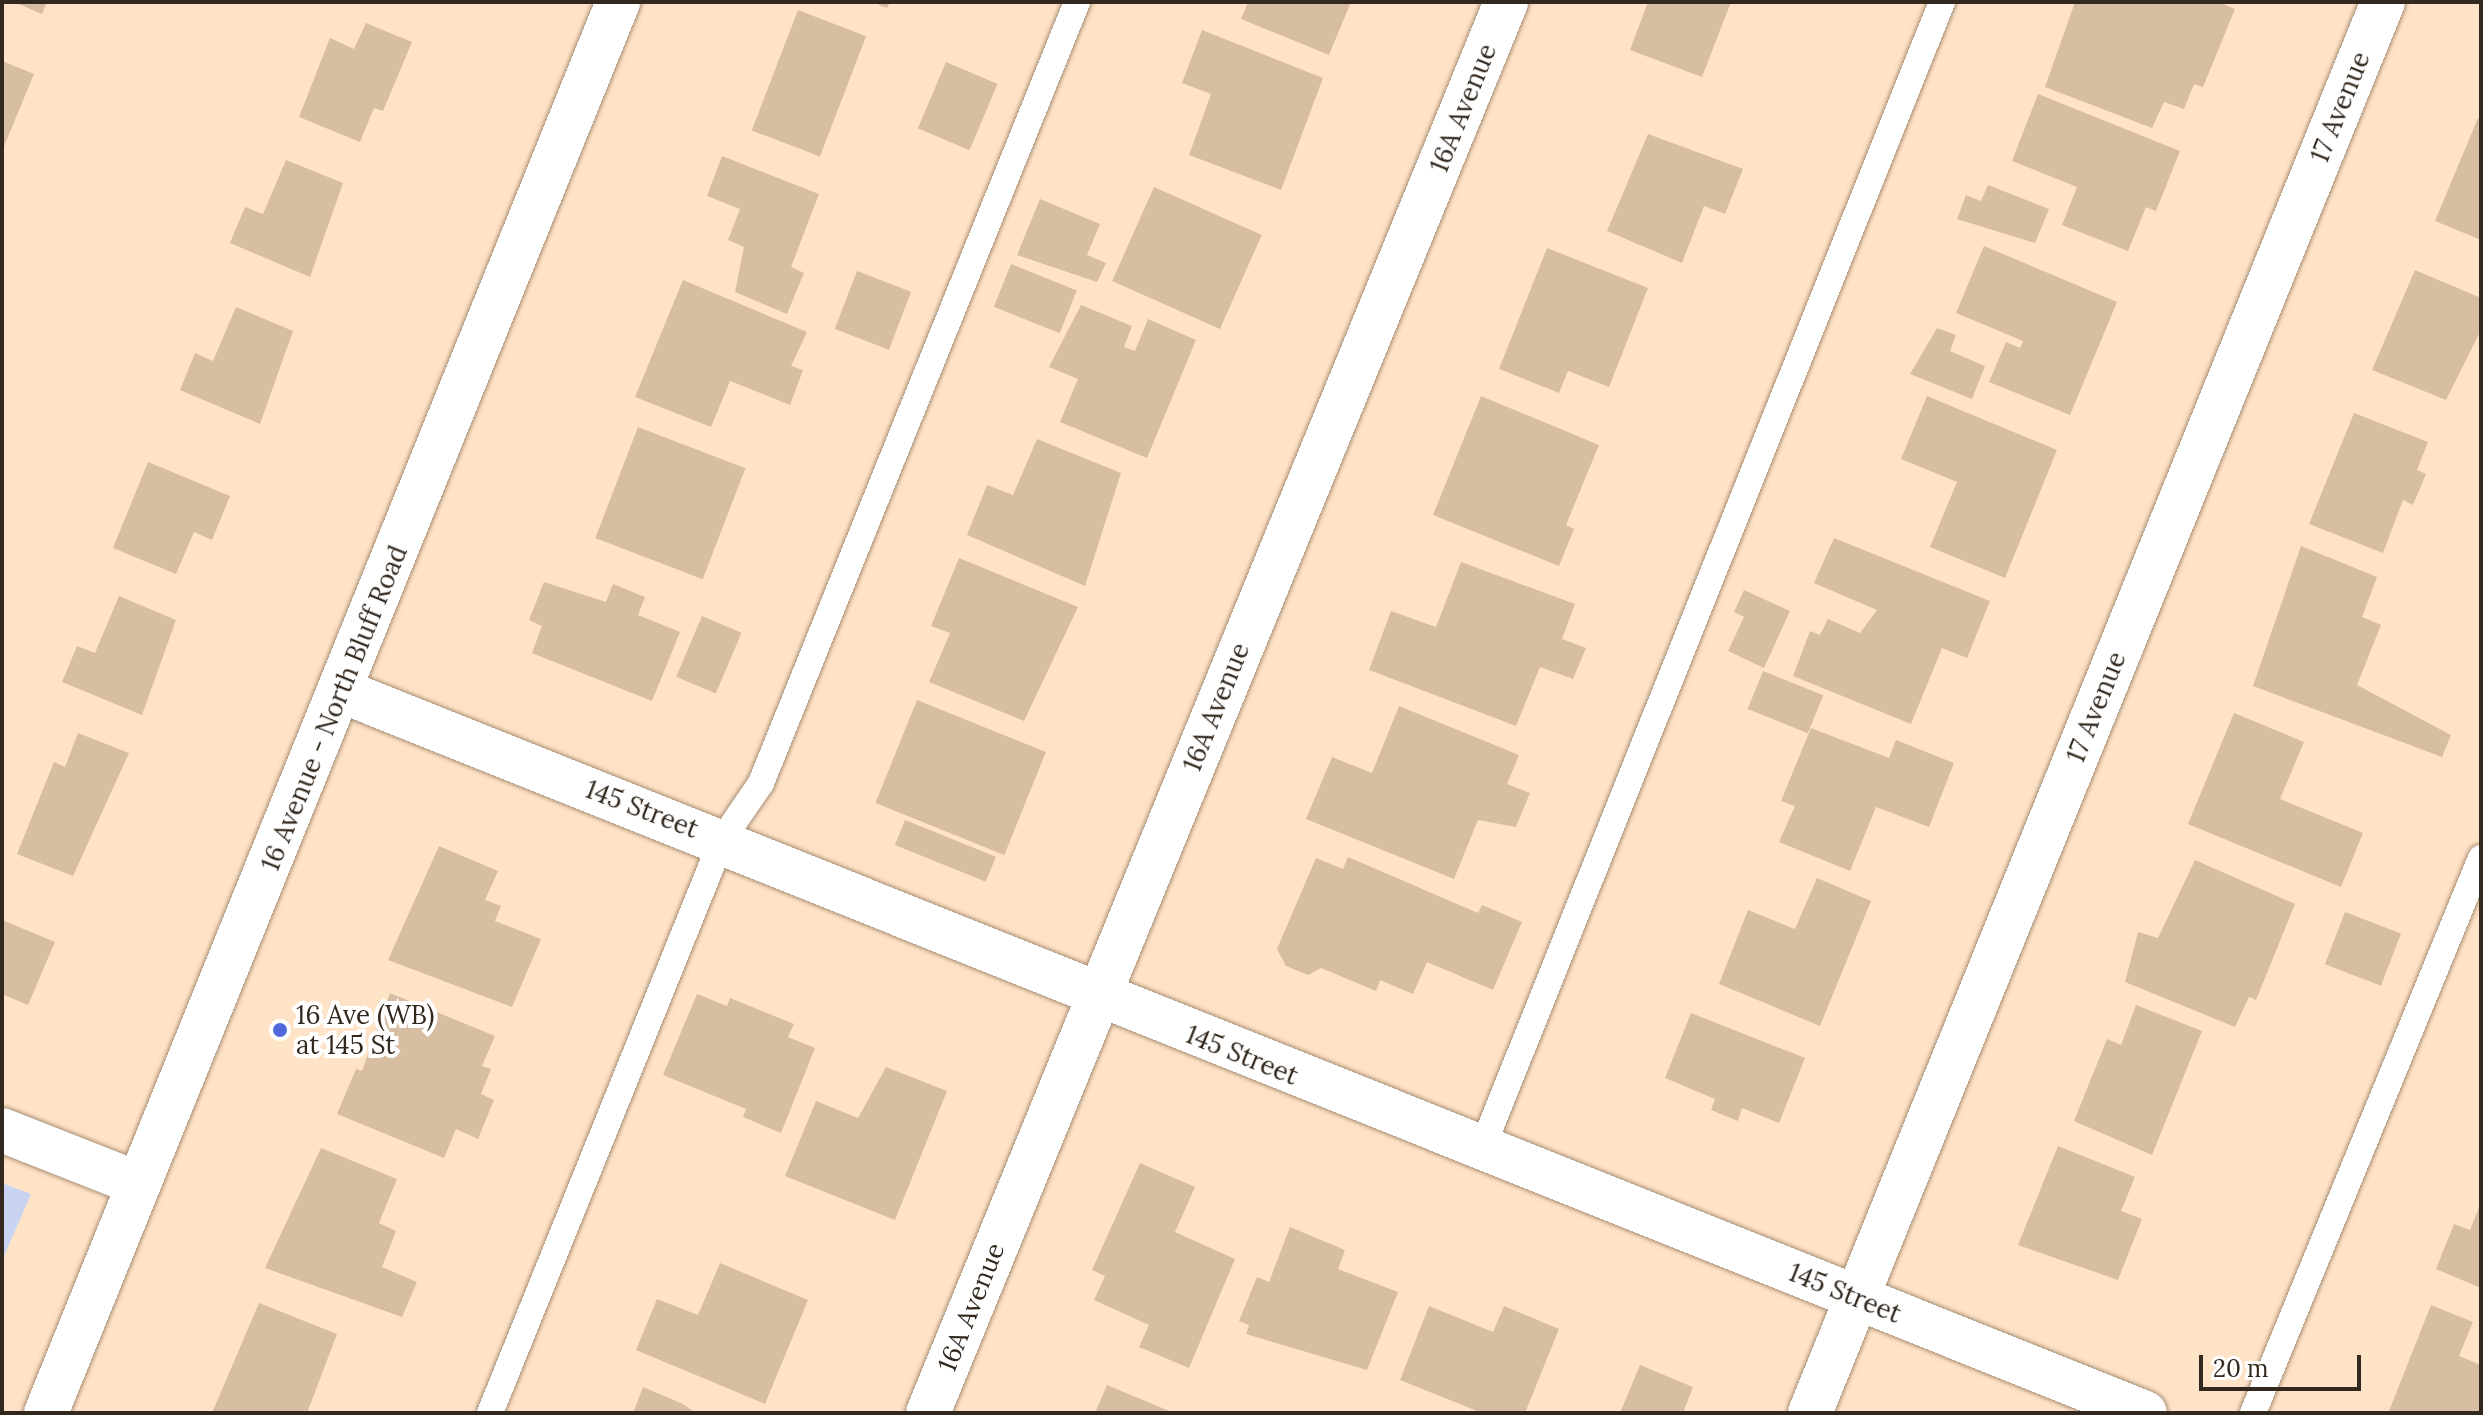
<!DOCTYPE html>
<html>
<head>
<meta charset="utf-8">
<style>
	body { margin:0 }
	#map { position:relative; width:2483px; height:1415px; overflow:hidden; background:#ffe3c7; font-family:Lora,serif }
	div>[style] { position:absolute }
	.green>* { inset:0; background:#c9d4f3 }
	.building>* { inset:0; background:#d7bda2; transform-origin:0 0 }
	.roads { filter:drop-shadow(0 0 2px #a78e74) drop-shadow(0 0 2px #a78e74) }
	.lane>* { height:26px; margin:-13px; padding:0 13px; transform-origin:13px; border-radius:13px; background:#fff }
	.street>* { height:44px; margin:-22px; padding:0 22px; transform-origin:22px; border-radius:22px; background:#fff }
	.secondary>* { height:44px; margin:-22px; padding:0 22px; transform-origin:22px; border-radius:22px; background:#fff }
	.dots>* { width:22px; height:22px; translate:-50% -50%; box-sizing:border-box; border:4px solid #fff; border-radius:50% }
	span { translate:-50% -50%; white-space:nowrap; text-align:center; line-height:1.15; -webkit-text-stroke:8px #fff; paint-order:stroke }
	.street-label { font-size:26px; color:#32281e }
	.poi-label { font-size:26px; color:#32281e }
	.left { translate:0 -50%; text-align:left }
	.frame { position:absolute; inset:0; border:4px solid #32281e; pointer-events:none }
	.scale { position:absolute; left:2199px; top:1355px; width:162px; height:36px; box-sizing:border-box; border:4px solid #32281e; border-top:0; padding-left:10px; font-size:24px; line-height:28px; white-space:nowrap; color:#32281e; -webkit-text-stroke:6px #fff; paint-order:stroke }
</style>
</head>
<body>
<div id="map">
	<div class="green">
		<div style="clip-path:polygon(2px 1183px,31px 1194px,2px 1261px)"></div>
	</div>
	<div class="building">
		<div style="clip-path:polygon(14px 2px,47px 2px,42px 14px)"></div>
		<div style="clip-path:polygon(872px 2px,890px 2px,887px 8px)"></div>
		<div style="clip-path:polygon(1248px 2px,1351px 2px,1329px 55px,1241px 19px)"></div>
		<div style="clip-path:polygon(1648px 2px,1731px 2px,1702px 77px,1630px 50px)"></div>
		<div style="clip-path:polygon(2075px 2px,2218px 2px,2235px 9px,2203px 87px,2194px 84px,2184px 109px,2164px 102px,2152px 128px,2045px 87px)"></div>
		<div style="left:798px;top:10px;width:73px;height:129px;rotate:21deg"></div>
		<div style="clip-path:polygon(366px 23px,412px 42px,383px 111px,374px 108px,360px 142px,299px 117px,330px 38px,354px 49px)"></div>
		<div style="clip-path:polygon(1202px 30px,1323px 78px,1281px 190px,1189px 155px,1211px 94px,1182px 83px)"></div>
		<div style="clip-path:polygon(2px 61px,34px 74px,2px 151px)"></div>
		<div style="left:946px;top:62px;width:56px;height:72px;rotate:23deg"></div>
		<div style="clip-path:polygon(2038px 94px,2180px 151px,2156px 211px,2146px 207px,2128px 251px,2062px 225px,2077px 187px,2012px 161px)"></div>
		<div style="clip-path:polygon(2478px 118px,2481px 120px,2481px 240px,2435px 221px)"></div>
		<div style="clip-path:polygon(1648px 134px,1743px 169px,1725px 214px,1704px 206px,1682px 263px,1607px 231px)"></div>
		<div style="clip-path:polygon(722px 156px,819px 194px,791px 267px,804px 273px,787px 314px,735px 292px,744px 247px,728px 240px,740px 209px,707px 196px)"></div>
		<div style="clip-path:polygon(286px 160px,343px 183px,310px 277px,230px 243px,245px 207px,263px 214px)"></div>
		<div style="clip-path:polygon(1988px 185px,2049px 209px,2035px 243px,1957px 219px,1966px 195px,1981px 201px)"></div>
		<div style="left:1154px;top:187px;width:118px;height:103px;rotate:24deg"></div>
		<div style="clip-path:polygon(1040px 199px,1100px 224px,1087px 255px,1106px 263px,1097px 282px,1017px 255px)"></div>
		<div style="clip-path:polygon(1984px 246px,2117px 302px,2070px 415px,1989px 382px,2006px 342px,2020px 348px,2023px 341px,1956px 313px)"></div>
		<div style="clip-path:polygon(1547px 248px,1648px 288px,1609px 387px,1568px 371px,1559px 393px,1499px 369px)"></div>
		<div style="left:1011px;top:264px;width:71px;height:46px;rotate:22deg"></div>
		<div style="clip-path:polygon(2415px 270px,2481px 298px,2481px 330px,2446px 400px,2372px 370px)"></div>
		<div style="left:857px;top:271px;width:58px;height:62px;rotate:21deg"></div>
		<div style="clip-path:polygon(683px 280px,807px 332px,791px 366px,803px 370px,790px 405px,730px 381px,711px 427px,635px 397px)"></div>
		<div style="clip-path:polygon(1081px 305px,1132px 326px,1124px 347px,1135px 351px,1148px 319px,1196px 340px,1147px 458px,1060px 422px,1078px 379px,1049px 367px)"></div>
		<div style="clip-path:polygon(236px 307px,293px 331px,260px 424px,180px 390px,195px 353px,213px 361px)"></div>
		<div style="clip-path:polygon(1937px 328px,1956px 335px,1950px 351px,1985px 366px,1972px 399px,1910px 374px)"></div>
		<div style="clip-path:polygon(1481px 396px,1599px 445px,1566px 525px,1574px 529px,1559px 566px,1433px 515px)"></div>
		<div style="clip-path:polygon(1927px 396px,2057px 450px,2005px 578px,1930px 547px,1957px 482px,1901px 459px)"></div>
		<div style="clip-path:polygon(2354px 413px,2428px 442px,2417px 470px,2426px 474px,2413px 505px,2403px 500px,2383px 553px,2309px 524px)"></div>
		<div style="left:638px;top:427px;width:115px;height:119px;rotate:21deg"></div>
		<div style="clip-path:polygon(1037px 439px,1121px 473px,1085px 586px,967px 535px,987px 485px,1013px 495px)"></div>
		<div style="clip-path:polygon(148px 462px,230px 496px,212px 540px,194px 532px,176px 574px,113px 548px)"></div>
		<div style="clip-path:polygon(1834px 538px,1990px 601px,1967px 658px,1942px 648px,1911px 724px,1793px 676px,1810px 631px,1820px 635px,1828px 619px,1860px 633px,1877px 610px,1814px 583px)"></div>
		<div style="clip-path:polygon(2301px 546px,2377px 577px,2362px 617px,2381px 625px,2357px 685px,2451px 735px,2442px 757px,2253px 686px)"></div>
		<div style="clip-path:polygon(959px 558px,1078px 607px,1024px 721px,929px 682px,950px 633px,931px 626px)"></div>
		<div style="clip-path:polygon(1461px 562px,1575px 604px,1562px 639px,1586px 648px,1573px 679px,1540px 667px,1516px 726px,1369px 670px,1391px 611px,1436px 627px)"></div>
		<div style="clip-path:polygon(544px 582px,606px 602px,613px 584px,645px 597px,638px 615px,680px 632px,652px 701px,532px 653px,542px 626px,529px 620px)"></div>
		<div style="clip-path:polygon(1744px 590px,1790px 611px,1764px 668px,1728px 651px,1744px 617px,1734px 612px)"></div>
		<div style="clip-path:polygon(119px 596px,176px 620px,142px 715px,62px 682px,77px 646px,95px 653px)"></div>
		<div style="left:702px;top:616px;width:43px;height:66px;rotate:23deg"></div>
		<div style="left:1763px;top:671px;width:65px;height:41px;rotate:22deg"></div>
		<div style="left:917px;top:700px;width:139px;height:111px;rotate:22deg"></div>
		<div style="clip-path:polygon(1399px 706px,1519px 755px,1507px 784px,1530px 793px,1516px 827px,1478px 820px,1454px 879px,1306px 819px,1332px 757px,1372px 773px)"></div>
		<div style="clip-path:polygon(2234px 713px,2304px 742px,2280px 799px,2363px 833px,2341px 887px,2188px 824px)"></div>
		<div style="clip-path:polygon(1811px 728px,1889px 758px,1896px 740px,1954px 763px,1929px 827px,1876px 807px,1850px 871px,1779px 842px,1795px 806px,1781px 801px)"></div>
		<div style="clip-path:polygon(78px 733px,129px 753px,73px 876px,17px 854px,54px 762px,65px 767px)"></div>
		<div style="left:905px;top:820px;width:98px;height:27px;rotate:22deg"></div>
		<div style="clip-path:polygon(439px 846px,498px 871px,485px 900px,501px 906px,495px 921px,541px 939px,512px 1007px,388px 960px)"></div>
		<div style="clip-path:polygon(1348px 857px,1478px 913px,1482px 905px,1522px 922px,1493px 990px,1427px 962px,1413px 994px,1380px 980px,1376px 991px,1321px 968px,1308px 975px,1286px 966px,1277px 949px,1316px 858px,1343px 869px)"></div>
		<div style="clip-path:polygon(2195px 860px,2295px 904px,2256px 1000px,2249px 997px,2235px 1027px,2125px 982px,2138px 932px,2158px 938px)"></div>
		<div style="clip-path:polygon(1817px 878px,1871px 901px,1820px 1026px,1719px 984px,1748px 910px,1795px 929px)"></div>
		<div style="left:2345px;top:912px;width:60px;height:56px;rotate:21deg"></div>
		<div style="clip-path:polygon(2px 920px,55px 942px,28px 1005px,2px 994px)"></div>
		<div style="clip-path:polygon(390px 993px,495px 1036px,482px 1066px,491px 1069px,481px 1094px,494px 1100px,478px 1139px,456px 1129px,444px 1158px,337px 1114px,356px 1069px,362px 1071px)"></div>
		<div style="clip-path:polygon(697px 994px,727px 1006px,730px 998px,794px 1024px,788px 1037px,815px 1048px,781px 1133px,743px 1117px,746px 1109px,663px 1075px)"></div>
		<div style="clip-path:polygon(2136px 1005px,2202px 1031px,2152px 1155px,2074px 1121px,2107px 1039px,2121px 1045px)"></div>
		<div style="clip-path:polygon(1691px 1013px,1805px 1058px,1779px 1123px,1742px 1108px,1738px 1121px,1711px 1110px,1715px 1099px,1665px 1078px)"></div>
		<div style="clip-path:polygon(886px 1067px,947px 1091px,895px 1220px,785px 1176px,816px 1101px,858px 1118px)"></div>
		<div style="clip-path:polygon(2058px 1146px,2135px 1177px,2121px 1211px,2142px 1219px,2118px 1280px,2018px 1245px)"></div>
		<div style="clip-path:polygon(321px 1148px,397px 1179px,379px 1223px,396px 1231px,382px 1267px,417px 1282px,402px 1317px,265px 1268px)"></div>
		<div style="clip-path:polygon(1140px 1163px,1195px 1187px,1175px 1232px,1235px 1259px,1189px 1368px,1139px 1347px,1149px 1325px,1094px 1300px,1105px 1276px,1092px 1270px)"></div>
		<div style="clip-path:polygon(2481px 1202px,2481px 1288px,2436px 1269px,2454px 1224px,2470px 1230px)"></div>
		<div style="clip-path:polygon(1290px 1227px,1345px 1250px,1338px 1269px,1398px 1292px,1367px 1370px,1246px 1334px,1249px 1325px,1239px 1321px,1257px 1277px,1269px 1282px)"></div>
		<div style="clip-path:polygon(720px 1263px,808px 1300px,765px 1404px,636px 1350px,657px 1299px,698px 1315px)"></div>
		<div style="clip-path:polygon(259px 1303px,337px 1334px,307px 1413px,212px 1413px)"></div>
		<div style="clip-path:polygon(2431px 1305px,2473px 1322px,2459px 1356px,2481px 1365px,2481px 1413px,2389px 1411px)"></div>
		<div style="clip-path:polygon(1429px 1306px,1493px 1332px,1504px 1306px,1559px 1329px,1525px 1413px,1482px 1413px,1400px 1380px)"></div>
		<div style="clip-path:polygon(1640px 1365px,1693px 1387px,1683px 1413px,1620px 1413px)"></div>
		<div style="clip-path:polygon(1107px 1385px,1174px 1413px,1095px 1413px)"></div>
		<div style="clip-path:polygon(643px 1387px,683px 1404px,696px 1413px,633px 1413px)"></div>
	</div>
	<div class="roads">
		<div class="lane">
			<div style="left:1481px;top:1151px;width:1238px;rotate:-68.14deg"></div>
			<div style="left:490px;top:1413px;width:618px;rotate:-67.96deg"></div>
			<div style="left:722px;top:840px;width:69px;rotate:-55.6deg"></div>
			<div style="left:761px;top:783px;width:843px;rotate:-67.97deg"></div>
			<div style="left:2253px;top:1413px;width:600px;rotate:-67.67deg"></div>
		</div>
		<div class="street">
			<div style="left:342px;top:691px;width:1942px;rotate:21.82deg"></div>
			<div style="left:2px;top:1130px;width:147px;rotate:21.5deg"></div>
			<div style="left:928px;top:1413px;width:1525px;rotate:-67.72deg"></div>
			<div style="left:1810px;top:1413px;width:1523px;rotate:-67.9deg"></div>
		</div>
		<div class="secondary">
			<div style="left:46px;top:1413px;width:1523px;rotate:-67.93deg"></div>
		</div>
	</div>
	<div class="dots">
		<div style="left:280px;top:1030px;background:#5168dd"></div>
	</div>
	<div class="street-label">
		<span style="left:2340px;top:107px;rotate:-68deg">17 Avenue</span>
		<span style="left:1463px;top:108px;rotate:-68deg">16A Avenue</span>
		<span style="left:1216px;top:707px;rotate:-68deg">16A Avenue</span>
		<span style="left:2096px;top:707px;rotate:-68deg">17 Avenue</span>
		<span style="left:334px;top:708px;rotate:-68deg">16 Avenue - North Bluff Road</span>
		<span style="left:642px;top:809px;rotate:21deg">145 Street</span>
		<span style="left:1242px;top:1055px;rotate:22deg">145 Street</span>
		<span style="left:1845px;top:1293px;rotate:22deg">145 Street</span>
		<span style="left:971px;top:1307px;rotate:-68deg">16A Avenue</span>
	</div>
	<div class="poi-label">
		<span class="left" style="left:296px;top:1030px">16 Ave (WB)<br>at 145 St</span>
	</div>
	<div class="frame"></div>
	<div class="scale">20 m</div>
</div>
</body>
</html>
